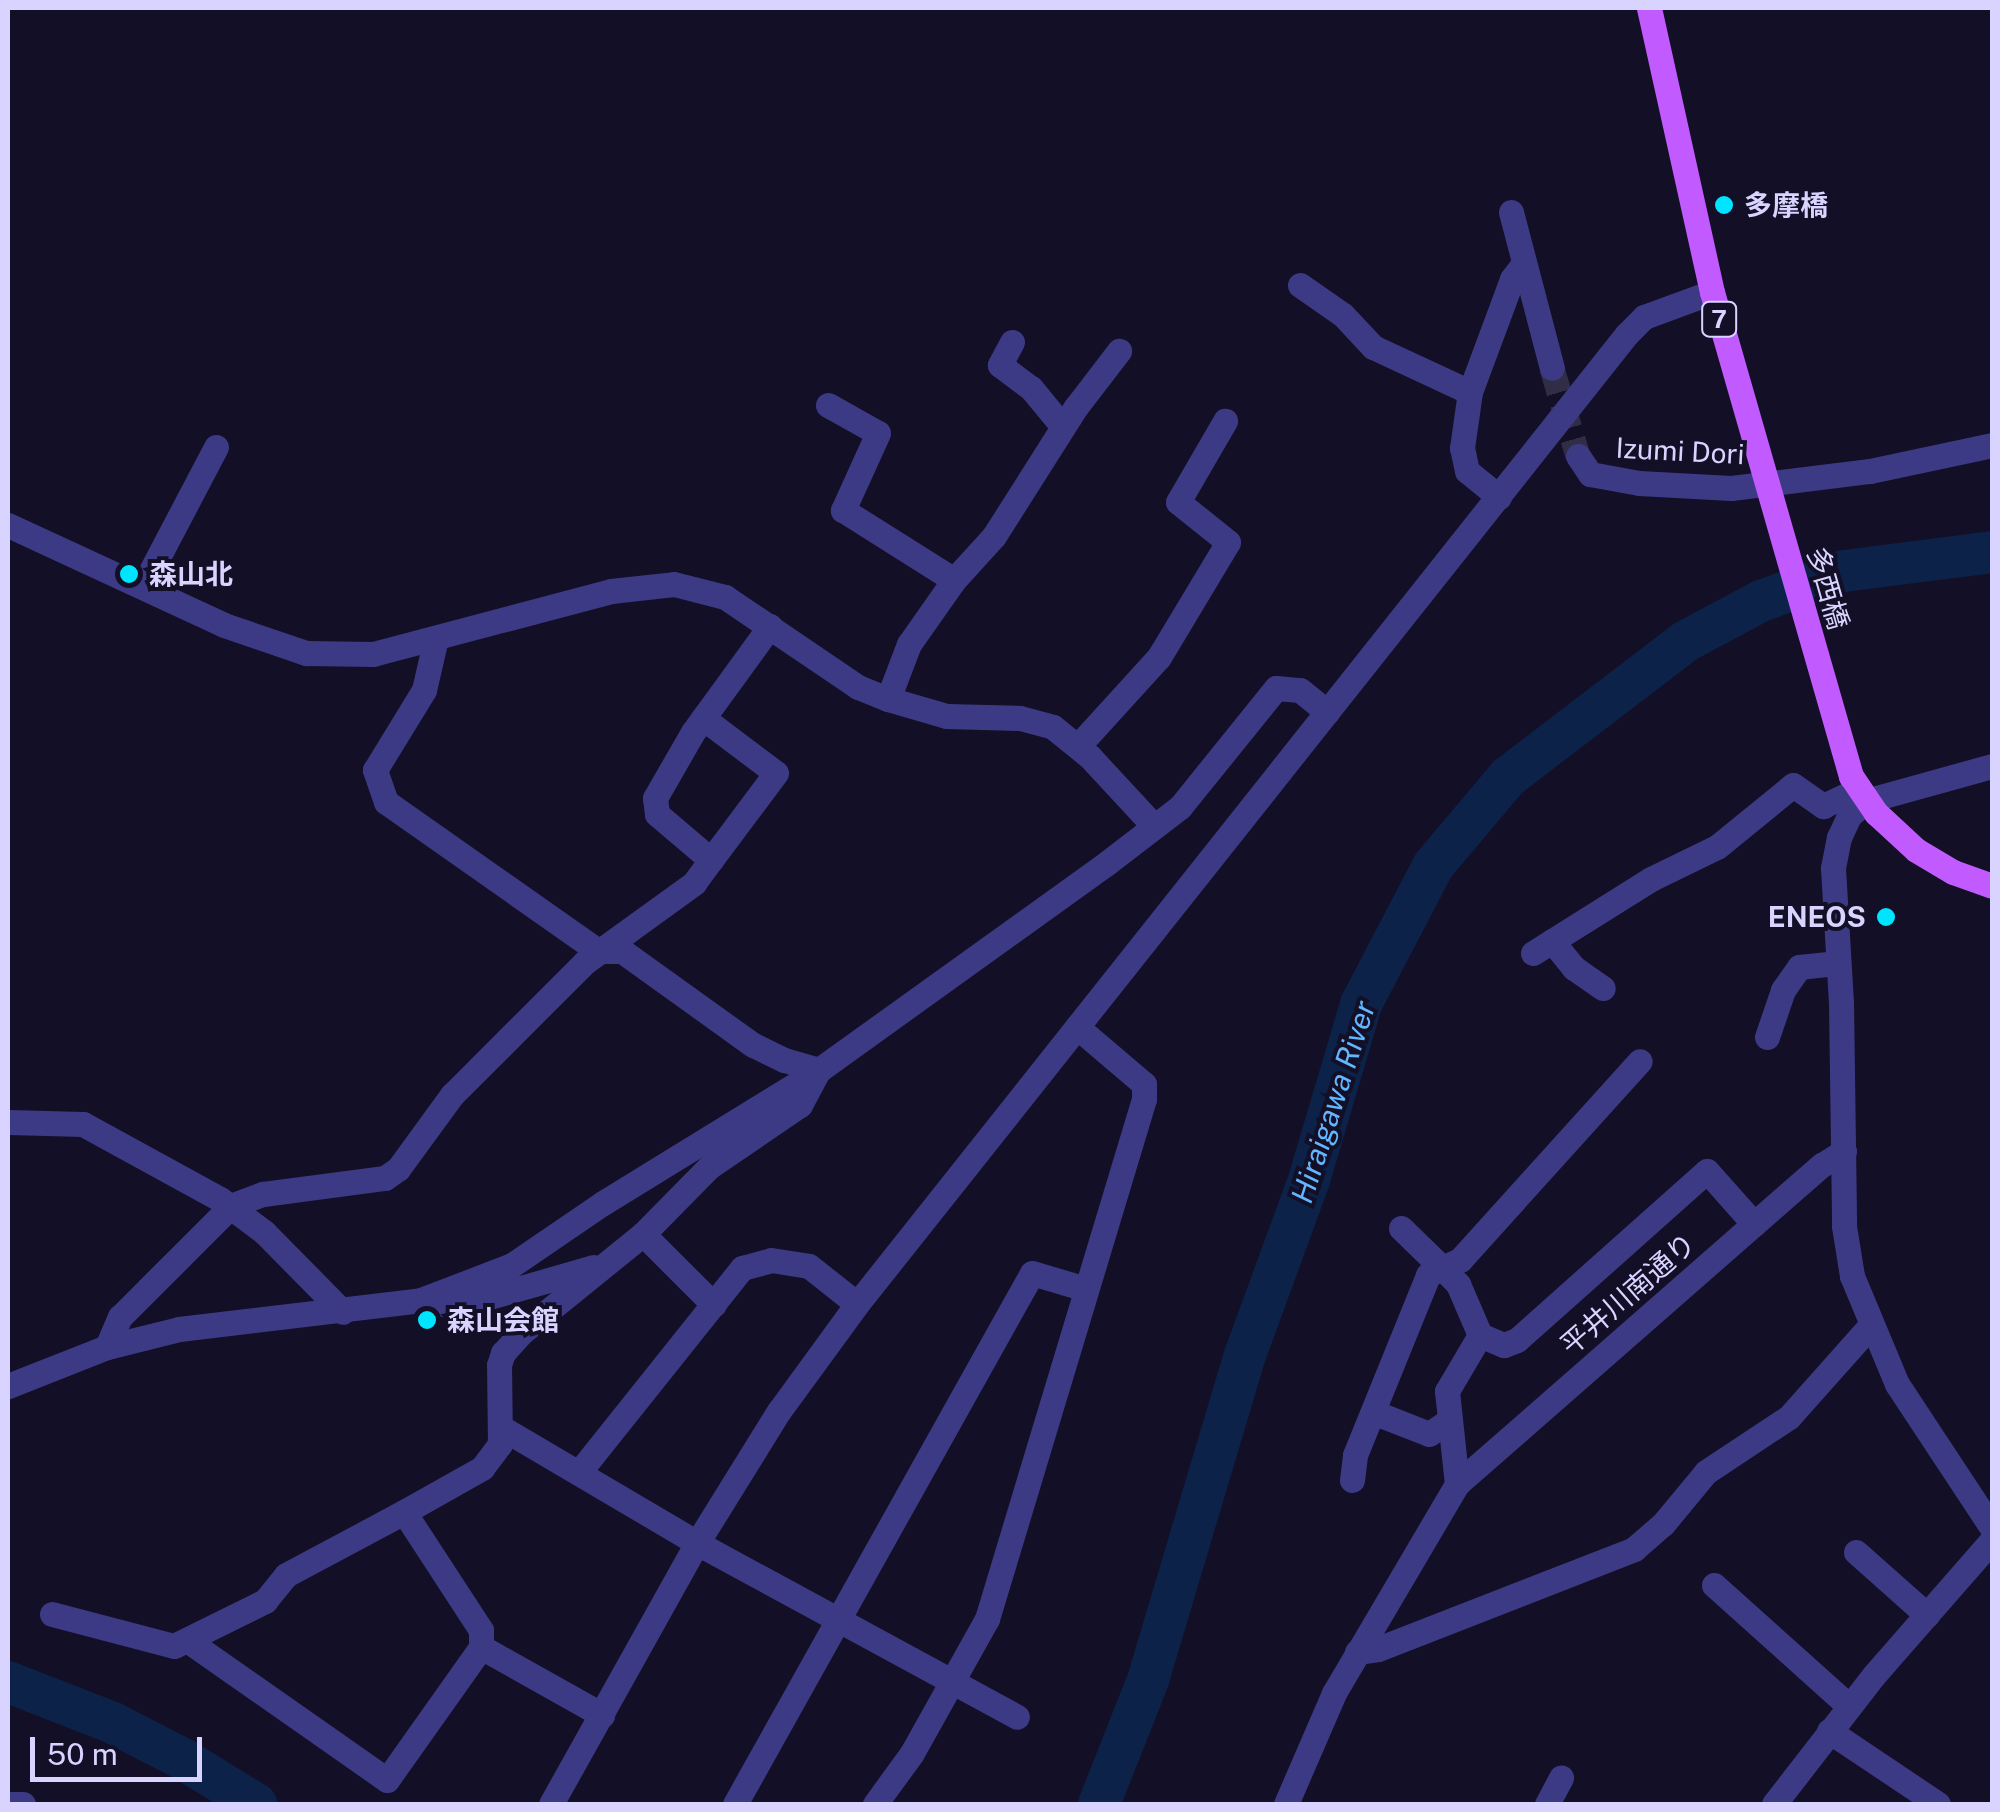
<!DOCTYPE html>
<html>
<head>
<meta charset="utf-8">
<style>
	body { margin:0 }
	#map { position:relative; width:2000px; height:1812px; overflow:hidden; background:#130f26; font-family:"Public Sans","Noto Sans JP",sans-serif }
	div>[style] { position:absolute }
	.river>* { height:42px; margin:-21px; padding:0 21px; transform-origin:21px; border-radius:21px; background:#0c2248 }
	.minor-tunnel>* { height:25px; margin-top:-12.5px; transform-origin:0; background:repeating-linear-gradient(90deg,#312d47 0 25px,transparent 0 37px) }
	.minor>* { height:25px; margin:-12.5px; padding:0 12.5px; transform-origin:12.5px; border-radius:12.5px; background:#3d3a85 }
	.major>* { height:25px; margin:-12.5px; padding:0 12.5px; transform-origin:12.5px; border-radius:12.5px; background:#c25bff }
	.dots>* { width:28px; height:28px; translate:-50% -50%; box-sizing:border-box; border:5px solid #130f26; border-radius:50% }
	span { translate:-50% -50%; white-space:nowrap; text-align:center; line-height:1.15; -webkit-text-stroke:8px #130f26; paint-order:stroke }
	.shield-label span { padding:2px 8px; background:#130f26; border:2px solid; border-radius:8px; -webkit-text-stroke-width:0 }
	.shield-label { font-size:25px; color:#d9d4ff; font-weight:700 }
	.poi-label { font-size:28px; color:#d9d4ff; font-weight:700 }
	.left { translate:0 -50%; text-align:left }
	.right { translate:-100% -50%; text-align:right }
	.street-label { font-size:28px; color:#d9d4ff }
	.water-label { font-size:30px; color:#62b6ff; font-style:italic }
	.frame { position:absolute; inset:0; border:10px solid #d9d4ff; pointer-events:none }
	.scale { position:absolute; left:30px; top:1737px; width:172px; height:45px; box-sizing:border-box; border:5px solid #d9d4ff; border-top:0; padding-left:12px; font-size:30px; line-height:35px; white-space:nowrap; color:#d9d4ff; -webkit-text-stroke:8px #130f26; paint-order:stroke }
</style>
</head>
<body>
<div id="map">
	<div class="river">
		<div style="left:8px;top:1682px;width:113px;rotate:21.3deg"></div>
		<div style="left:113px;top:1723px;width:79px;rotate:27.2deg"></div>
		<div style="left:183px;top:1759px;width:86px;rotate:31.7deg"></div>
		<div style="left:1099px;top:1804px;width:133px;rotate:-68.4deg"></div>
		<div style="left:1148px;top:1680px;width:339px;rotate:-73.4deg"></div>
		<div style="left:1245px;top:1355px;width:186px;rotate:-69.9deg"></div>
		<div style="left:1309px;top:1180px;width:184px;rotate:-73.5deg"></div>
		<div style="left:1361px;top:1004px;width:156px;rotate:-62.4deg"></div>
		<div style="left:1433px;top:866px;width:116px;rotate:-49.9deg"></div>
		<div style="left:1508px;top:777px;width:224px;rotate:-37.4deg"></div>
		<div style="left:1686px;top:641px;width:85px;rotate:-28.1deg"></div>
		<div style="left:1761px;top:601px;width:88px;rotate:-19.9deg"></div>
		<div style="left:1844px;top:571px;width:149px;rotate:-7.3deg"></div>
	</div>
	<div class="minor-tunnel">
		<div style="left:1552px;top:368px;width:92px;rotate:73.5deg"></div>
	</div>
	<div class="minor">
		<div style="left:1511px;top:212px;width:161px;rotate:75.3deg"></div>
		<div style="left:1300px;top:285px;width:52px;rotate:34.9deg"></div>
		<div style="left:1343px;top:315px;width:44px;rotate:46.8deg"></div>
		<div style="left:1373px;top:347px;width:107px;rotate:24.9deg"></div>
		<div style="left:1012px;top:342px;width:26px;rotate:118deg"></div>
		<div style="left:1000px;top:365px;width:39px;rotate:37deg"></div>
		<div style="left:1031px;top:388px;width:50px;rotate:50.6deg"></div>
		<div style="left:828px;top:405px;width:57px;rotate:29.2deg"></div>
		<div style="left:878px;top:433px;width:85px;rotate:114.4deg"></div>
		<div style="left:843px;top:510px;width:131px;rotate:32.2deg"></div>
		<div style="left:954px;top:580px;width:78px;rotate:125.1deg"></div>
		<div style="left:909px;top:644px;width:59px;rotate:110.9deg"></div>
		<div style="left:1578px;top:456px;width:22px;rotate:56deg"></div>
		<div style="left:1590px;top:474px;width:50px;rotate:10.4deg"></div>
		<div style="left:1639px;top:483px;width:92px;rotate:3.1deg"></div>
		<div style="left:1731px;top:488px;width:140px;rotate:-7deg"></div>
		<div style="left:1870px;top:471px;width:125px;rotate:-12deg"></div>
		<div style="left:1499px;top:497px;width:41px;rotate:-140.9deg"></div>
		<div style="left:1467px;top:471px;width:24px;rotate:-102deg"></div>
		<div style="left:1462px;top:448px;width:57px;rotate:-81.9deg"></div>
		<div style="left:1470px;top:392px;width:121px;rotate:-69.6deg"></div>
		<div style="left:1512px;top:279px;width:20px;rotate:-53deg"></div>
		<div style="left:8px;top:525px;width:238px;rotate:24.8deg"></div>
		<div style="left:224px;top:625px;width:87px;rotate:18.9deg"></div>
		<div style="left:306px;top:653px;width:67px;rotate:0.9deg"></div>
		<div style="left:373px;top:654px;width:246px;rotate:-14.8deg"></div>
		<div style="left:611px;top:591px;width:63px;rotate:-6.3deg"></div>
		<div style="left:674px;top:584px;width:53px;rotate:14.3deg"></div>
		<div style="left:725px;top:597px;width:161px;rotate:34.1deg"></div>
		<div style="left:858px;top:687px;width:32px;rotate:22deg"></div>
		<div style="left:888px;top:699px;width:60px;rotate:16.3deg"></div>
		<div style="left:946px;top:716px;width:74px;rotate:1.5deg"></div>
		<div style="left:1020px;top:718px;width:34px;rotate:15deg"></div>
		<div style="left:1053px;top:727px;width:48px;rotate:39deg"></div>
		<div style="left:1090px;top:757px;width:91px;rotate:47.2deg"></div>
		<div style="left:954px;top:580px;width:59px;rotate:-47.7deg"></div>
		<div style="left:994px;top:536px;width:153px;rotate:-57.6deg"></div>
		<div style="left:1076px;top:407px;width:71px;rotate:-52.5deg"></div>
		<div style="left:143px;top:586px;width:157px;rotate:-62.3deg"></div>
		<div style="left:703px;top:718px;width:91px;rotate:37deg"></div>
		<div style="left:776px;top:773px;width:109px;rotate:126.8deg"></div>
		<div style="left:1078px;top:746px;width:120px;rotate:-47.7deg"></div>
		<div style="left:1159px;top:657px;width:134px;rotate:-59deg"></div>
		<div style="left:1228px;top:542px;width:64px;rotate:-141.3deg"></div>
		<div style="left:1178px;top:502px;width:94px;rotate:-59.9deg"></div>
		<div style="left:1992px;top:766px;width:131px;rotate:164.5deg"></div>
		<div style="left:1866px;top:801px;width:23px;rotate:139deg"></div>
		<div style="left:1849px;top:816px;width:23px;rotate:115deg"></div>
		<div style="left:1839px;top:837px;width:32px;rotate:101deg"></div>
		<div style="left:1833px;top:868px;width:134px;rotate:86.6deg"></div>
		<div style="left:1841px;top:1002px;width:224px;rotate:89.2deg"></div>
		<div style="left:1844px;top:1226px;width:51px;rotate:80.9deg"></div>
		<div style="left:1852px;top:1276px;width:117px;rotate:67.4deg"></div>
		<div style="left:1897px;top:1384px;width:173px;rotate:56.6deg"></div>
		<div style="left:1552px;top:941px;width:35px;rotate:51deg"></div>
		<div style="left:1574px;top:968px;width:35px;rotate:35deg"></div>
		<div style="left:1533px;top:953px;width:139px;rotate:-32.1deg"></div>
		<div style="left:1651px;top:879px;width:73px;rotate:-25.9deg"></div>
		<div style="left:1717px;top:847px;width:98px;rotate:-39.2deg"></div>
		<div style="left:1793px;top:785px;width:37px;rotate:35deg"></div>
		<div style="left:1823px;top:806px;width:38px;rotate:-25deg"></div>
		<div style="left:1767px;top:1037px;width:50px;rotate:-71.2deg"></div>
		<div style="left:1783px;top:990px;width:28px;rotate:-55deg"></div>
		<div style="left:1799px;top:967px;width:39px;rotate:-6deg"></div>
		<div style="left:8px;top:1122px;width:75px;rotate:1.5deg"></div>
		<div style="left:83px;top:1124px;width:156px;rotate:28.7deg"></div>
		<div style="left:220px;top:1199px;width:55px;rotate:36.9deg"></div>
		<div style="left:264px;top:1232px;width:112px;rotate:45.4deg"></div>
		<div style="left:1401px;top:1228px;width:57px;rotate:44.3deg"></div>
		<div style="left:1442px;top:1268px;width:20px;rotate:-24deg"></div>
		<div style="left:1460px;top:1260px;width:268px;rotate:-47.9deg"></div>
		<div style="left:643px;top:1234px;width:100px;rotate:45deg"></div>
		<div style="left:435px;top:1303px;width:23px;rotate:7deg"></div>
		<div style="left:458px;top:1306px;width:141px;rotate:-16deg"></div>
		<div style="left:1480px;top:1335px;width:26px;rotate:23deg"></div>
		<div style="left:1504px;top:1345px;width:14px;rotate:-21deg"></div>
		<div style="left:1517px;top:1340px;width:254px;rotate:-41.7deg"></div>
		<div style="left:1707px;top:1171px;width:71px;rotate:48.4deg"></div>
		<div style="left:107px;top:1347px;width:33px;rotate:-67deg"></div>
		<div style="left:120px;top:1317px;width:157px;rotate:-45deg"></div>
		<div style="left:231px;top:1206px;width:34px;rotate:-21deg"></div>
		<div style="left:263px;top:1194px;width:123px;rotate:-7.5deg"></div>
		<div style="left:385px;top:1178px;width:16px;rotate:-35deg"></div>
		<div style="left:398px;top:1169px;width:92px;rotate:-53.9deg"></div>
		<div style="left:452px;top:1095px;width:188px;rotate:-45deg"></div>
		<div style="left:585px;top:962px;width:135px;rotate:-35.9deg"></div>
		<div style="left:694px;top:883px;width:29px;rotate:-54deg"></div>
		<div style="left:711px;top:860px;width:71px;rotate:-139.6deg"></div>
		<div style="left:657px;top:814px;width:16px;rotate:-97deg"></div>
		<div style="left:655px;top:798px;width:76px;rotate:-60.1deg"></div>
		<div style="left:693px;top:732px;width:131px;rotate:-54deg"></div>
		<div style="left:8px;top:1386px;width:106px;rotate:-21.5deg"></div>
		<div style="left:107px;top:1347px;width:74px;rotate:-14deg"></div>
		<div style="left:179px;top:1329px;width:244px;rotate:-6.8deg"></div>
		<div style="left:421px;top:1300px;width:97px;rotate:-21deg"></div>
		<div style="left:512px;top:1265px;width:110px;rotate:-34.3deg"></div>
		<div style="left:603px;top:1203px;width:254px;rotate:-31.6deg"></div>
		<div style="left:819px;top:1070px;width:355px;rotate:-35.7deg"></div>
		<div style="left:1107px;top:863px;width:92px;rotate:-37.5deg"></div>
		<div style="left:1180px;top:807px;width:153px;rotate:-51.1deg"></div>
		<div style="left:1276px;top:688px;width:24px;rotate:5deg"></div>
		<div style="left:1300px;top:690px;width:35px;rotate:39deg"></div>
		<div style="left:1373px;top:1412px;width:60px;rotate:21.4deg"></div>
		<div style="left:1429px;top:1434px;width:23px;rotate:-34deg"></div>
		<div style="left:502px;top:1428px;width:226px;rotate:30.5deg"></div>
		<div style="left:697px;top:1543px;width:364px;rotate:28.5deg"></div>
		<div style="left:580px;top:1471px;width:260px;rotate:-51.4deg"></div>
		<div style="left:742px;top:1268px;width:30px;rotate:-15deg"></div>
		<div style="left:771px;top:1260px;width:38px;rotate:9deg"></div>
		<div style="left:809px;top:1266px;width:61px;rotate:38.4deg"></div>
		<div style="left:1352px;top:1480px;width:25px;rotate:-83deg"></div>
		<div style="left:1355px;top:1455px;width:194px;rotate:-67.9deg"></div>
		<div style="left:1428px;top:1275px;width:16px;rotate:-27deg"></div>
		<div style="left:1442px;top:1268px;width:23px;rotate:45deg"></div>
		<div style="left:1458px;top:1284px;width:56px;rotate:66.7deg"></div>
		<div style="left:1480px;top:1335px;width:65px;rotate:120.5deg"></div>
		<div style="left:1447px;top:1391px;width:94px;rotate:83.9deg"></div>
		<div style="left:404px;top:1512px;width:90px;rotate:-29.4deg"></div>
		<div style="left:482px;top:1468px;width:30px;rotate:-53deg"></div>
		<div style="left:500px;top:1444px;width:79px;rotate:-90.7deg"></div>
		<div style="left:499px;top:1365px;width:13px;rotate:-72deg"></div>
		<div style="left:503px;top:1353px;width:28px;rotate:-48deg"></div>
		<div style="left:522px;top:1332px;width:156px;rotate:-39deg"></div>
		<div style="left:643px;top:1234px;width:94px;rotate:-45.4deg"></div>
		<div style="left:709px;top:1167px;width:110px;rotate:-34.3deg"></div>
		<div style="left:800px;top:1105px;width:40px;rotate:-62deg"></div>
		<div style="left:819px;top:1070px;width:36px;rotate:-164deg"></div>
		<div style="left:784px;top:1060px;width:34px;rotate:-154deg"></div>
		<div style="left:753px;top:1045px;width:161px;rotate:-144.3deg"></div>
		<div style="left:622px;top:951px;width:24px;rotate:180deg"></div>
		<div style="left:598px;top:951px;width:259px;rotate:-144.9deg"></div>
		<div style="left:386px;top:802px;width:34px;rotate:-109deg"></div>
		<div style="left:375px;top:770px;width:94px;rotate:-58.5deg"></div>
		<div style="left:424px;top:690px;width:53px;rotate:-77deg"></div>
		<div style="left:1856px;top:1552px;width:95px;rotate:41.6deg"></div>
		<div style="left:1714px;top:1585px;width:181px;rotate:41.9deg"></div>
		<div style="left:52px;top:1614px;width:126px;rotate:14.7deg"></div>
		<div style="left:174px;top:1646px;width:102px;rotate:-26.3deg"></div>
		<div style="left:265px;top:1601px;width:33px;rotate:-51deg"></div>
		<div style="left:286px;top:1575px;width:134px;rotate:-28.1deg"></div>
		<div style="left:404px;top:1512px;width:141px;rotate:56.9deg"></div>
		<div style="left:481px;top:1630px;width:17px;rotate:90deg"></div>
		<div style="left:481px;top:1647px;width:139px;rotate:29.3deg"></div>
		<div style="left:187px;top:1640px;width:244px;rotate:35deg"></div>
		<div style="left:387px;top:1780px;width:163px;rotate:-54.7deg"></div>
		<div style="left:1357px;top:1652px;width:21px;rotate:-8deg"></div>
		<div style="left:1378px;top:1649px;width:275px;rotate:-21.3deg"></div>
		<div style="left:1634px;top:1549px;width:38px;rotate:-41deg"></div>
		<div style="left:1663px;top:1524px;width:67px;rotate:-50.4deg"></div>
		<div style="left:1706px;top:1472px;width:100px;rotate:-33.5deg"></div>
		<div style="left:1789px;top:1417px;width:122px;rotate:-48.3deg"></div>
		<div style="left:1829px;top:1731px;width:131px;rotate:33.8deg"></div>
		<div style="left:8px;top:1804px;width:15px"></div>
		<div style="left:551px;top:1804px;width:299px;rotate:-60.8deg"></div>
		<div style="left:697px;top:1543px;width:155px;rotate:-58.2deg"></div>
		<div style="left:779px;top:1411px;width:132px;rotate:-53.9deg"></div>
		<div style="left:857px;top:1304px;width:1238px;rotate:-51.56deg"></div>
		<div style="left:1627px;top:334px;width:24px;rotate:-45deg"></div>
		<div style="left:1644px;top:317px;width:72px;rotate:-20.2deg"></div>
		<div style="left:735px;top:1804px;width:608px;rotate:-60.78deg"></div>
		<div style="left:1032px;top:1273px;width:56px;rotate:16.5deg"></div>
		<div style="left:875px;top:1804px;width:63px;rotate:-54deg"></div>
		<div style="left:912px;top:1753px;width:154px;rotate:-60.8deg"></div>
		<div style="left:987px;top:1619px;width:543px;rotate:-73.2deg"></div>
		<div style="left:1144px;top:1099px;width:15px;rotate:-90deg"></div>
		<div style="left:1144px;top:1084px;width:88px;rotate:-139.6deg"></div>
		<div style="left:1286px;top:1804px;width:121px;rotate:-66.6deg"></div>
		<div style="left:1334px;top:1693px;width:243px;rotate:-59.5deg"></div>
		<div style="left:1457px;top:1484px;width:485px;rotate:-41.2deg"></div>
		<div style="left:1822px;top:1165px;width:26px;rotate:-32deg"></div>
		<div style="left:1547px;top:1804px;width:30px;rotate:-62deg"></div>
		<div style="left:1774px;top:1804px;width:163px;rotate:-52.2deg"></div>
		<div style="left:1874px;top:1675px;width:179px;rotate:-48.8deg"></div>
	</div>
	<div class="major">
		<div style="left:1649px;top:8px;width:291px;rotate:77.5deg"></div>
		<div style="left:1712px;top:292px;width:504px;rotate:73.98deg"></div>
		<div style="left:1851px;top:776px;width:45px;rotate:56deg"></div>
		<div style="left:1876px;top:813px;width:54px;rotate:42.8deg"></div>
		<div style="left:1916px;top:850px;width:43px;rotate:30.7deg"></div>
		<div style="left:1953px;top:872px;width:41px;rotate:19.7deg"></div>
	</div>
	<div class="dots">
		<div style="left:1724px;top:205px;background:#00e5ff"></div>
		<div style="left:129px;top:574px;background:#00e5ff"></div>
		<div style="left:1886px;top:917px;background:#00e5ff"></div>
		<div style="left:427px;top:1320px;background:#00e5ff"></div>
	</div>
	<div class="shield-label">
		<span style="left:1719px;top:319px">7</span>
	</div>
	<div class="poi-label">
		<span class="left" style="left:1744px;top:205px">多摩橋</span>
		<span class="left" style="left:149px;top:574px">森山北</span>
		<span class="right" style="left:1866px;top:917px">ENEOS</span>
		<span class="left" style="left:447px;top:1320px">森山会館</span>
	</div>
	<div class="street-label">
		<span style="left:1680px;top:451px;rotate:3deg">Izumi Dori</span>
		<span style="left:1828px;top:588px;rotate:74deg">多西橋</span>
		<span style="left:1628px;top:1294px;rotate:-41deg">平井川南通り</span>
	</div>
	<div class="water-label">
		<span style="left:1333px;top:1102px;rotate:-72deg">Hiraigawa River</span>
	</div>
	<div class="frame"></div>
	<div class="scale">50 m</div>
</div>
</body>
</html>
